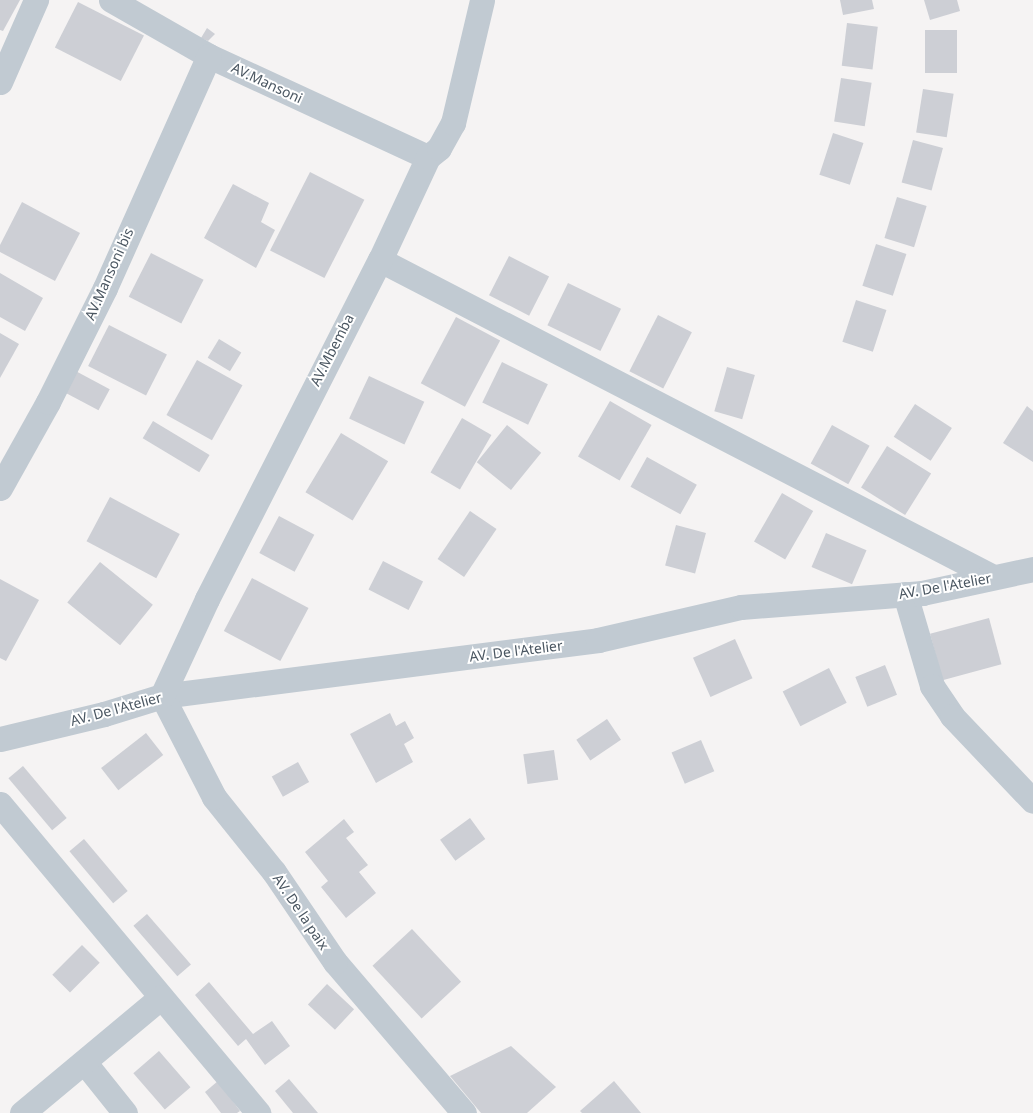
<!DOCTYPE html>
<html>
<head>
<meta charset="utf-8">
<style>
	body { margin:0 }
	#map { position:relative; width:1033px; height:1113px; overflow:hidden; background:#f5f3f3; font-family:"Noto Sans",sans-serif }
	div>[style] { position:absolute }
	.building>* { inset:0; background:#cdcfd5; transform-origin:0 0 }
	.minor>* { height:25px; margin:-12.5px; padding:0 12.5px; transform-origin:12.5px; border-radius:12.5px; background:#c1cad2 }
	span { translate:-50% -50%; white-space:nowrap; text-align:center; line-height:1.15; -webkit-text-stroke:4px #fff; paint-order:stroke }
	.street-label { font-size:14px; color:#4a5661 }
</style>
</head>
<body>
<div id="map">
	<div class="building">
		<div style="clip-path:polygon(0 0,20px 0,3px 31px,0 30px)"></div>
		<div style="clip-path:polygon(840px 0,872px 0,874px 9px,843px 15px)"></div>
		<div style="clip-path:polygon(924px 0,957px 0,960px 11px,930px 20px)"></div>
		<div style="left:78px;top:2px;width:74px;height:51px;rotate:27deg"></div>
		<div style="left:847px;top:23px;width:31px;height:43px;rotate:7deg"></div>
		<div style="clip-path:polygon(207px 28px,215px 34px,208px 41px,201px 38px)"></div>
		<div style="left:925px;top:30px;width:32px;height:43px"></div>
		<div style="left:841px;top:78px;width:31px;height:44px;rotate:9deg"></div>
		<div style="left:923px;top:89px;width:31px;height:44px;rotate:9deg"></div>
		<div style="left:833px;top:133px;width:32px;height:44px;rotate:18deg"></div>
		<div style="left:913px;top:140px;width:31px;height:44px;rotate:15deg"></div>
		<div style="left:310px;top:172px;width:61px;height:88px;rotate:27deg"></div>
		<div style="clip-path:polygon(233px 184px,269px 203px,261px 222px,275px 230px,256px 268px,204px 238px)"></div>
		<div style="left:897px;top:197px;width:31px;height:43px;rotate:17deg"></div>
		<div style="clip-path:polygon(22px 202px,80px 233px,55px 281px,0 252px,0 245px)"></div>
		<div style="left:876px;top:244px;width:32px;height:44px;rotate:18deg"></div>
		<div style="left:151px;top:253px;width:59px;height:49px;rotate:27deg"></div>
		<div style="left:509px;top:256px;width:45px;height:44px;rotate:27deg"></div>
		<div style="clip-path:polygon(0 273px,43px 298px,25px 331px,0 317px)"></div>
		<div style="left:568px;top:283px;width:59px;height:47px;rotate:26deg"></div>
		<div style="left:856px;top:300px;width:32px;height:44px;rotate:18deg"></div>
		<div style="left:658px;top:315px;width:38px;height:63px;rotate:27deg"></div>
		<div style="left:456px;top:317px;width:50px;height:75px;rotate:28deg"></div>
		<div style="left:109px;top:325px;width:65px;height:46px;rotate:27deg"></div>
		<div style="clip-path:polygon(0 333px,19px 344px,0 378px)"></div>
		<div style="left:219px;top:339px;width:26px;height:22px;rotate:31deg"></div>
		<div style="left:197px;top:360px;width:52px;height:63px;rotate:29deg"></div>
		<div style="left:502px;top:362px;width:51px;height:45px;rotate:26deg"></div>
		<div style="left:727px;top:367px;width:29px;height:46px;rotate:16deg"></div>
		<div style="left:70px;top:368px;width:45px;height:24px;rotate:28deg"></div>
		<div style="left:369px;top:376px;width:61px;height:47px;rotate:25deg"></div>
		<div style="left:610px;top:401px;width:48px;height:64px;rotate:30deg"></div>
		<div style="left:915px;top:404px;width:44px;height:39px;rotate:33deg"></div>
		<div style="clip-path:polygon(1027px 406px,1033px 411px,1033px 462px,1003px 443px)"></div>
		<div style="left:462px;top:418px;width:34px;height:63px;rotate:30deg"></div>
		<div style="left:153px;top:421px;width:66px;height:20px;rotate:31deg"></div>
		<div style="left:507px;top:425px;width:44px;height:48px;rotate:39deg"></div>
		<div style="left:832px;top:425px;width:43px;height:44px;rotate:29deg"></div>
		<div style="left:341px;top:433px;width:55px;height:69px;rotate:31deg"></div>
		<div style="left:887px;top:446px;width:52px;height:49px;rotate:32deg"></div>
		<div style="left:647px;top:457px;width:57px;height:34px;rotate:29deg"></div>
		<div style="left:782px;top:493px;width:36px;height:56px;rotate:30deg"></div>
		<div style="left:110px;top:497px;width:79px;height:50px;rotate:28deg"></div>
		<div style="left:470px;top:511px;width:32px;height:58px;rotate:34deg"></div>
		<div style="left:279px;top:516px;width:40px;height:42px;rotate:28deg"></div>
		<div style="left:676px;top:525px;width:31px;height:42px;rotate:15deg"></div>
		<div style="left:826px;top:533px;width:44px;height:37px;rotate:23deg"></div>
		<div style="left:383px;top:561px;width:45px;height:32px;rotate:27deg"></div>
		<div style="left:100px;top:562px;width:68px;height:52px;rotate:39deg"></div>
		<div style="left:252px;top:578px;width:64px;height:60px;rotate:28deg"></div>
		<div style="clip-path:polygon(0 579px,39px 600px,6px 661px,0 658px)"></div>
		<div style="left:989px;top:618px;width:48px;height:61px;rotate:75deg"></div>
		<div style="left:735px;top:639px;width:43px;height:46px;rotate:66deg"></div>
		<div style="left:885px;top:665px;width:32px;height:32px;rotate:68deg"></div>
		<div style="left:829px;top:668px;width:39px;height:52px;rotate:63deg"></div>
		<div style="clip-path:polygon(390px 713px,396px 726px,405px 721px,414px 738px,404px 744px,413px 762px,376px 783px,350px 734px)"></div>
		<div style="left:607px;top:719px;width:25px;height:37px;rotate:56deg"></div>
		<div style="left:146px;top:733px;width:28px;height:57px;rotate:52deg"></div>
		<div style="left:701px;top:740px;width:34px;height:32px;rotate:67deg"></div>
		<div style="left:554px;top:750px;width:30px;height:31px;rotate:82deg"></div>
		<div style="left:298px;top:762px;width:23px;height:30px;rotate:61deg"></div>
		<div style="left:23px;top:766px;width:68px;height:19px;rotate:50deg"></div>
		<div style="left:470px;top:818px;width:26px;height:37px;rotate:54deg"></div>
		<div style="clip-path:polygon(344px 819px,354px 832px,346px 838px,368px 865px,359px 872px,376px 893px,346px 918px,321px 887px,328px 881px,305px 852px)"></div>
		<div style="left:84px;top:839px;width:68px;height:19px;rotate:50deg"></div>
		<div style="left:147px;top:914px;width:67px;height:18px;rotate:49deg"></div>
		<div style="left:412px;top:929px;width:72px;height:54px;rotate:47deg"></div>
		<div style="left:82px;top:945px;width:25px;height:42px;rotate:45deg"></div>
		<div style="clip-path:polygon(209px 982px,253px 1034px,272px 1021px,290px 1046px,265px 1065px,246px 1039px,238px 1046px,195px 995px)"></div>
		<div style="left:327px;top:984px;width:37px;height:28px;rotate:43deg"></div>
		<div style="clip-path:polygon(511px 1046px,556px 1087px,527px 1113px,481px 1113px,450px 1076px)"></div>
		<div style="left:159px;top:1051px;width:48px;height:34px;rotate:49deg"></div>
		<div style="clip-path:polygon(289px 1079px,318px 1113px,293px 1113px,275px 1091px)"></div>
		<div style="clip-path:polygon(218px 1081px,240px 1111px,237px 1113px,221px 1113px,205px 1092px)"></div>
		<div style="clip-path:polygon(614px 1081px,641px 1113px,582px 1113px,580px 1111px)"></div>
	</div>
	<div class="minor">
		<div style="left:111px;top:0;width:113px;rotate:29.7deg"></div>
		<div style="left:209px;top:56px;width:241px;rotate:24.8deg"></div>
		<div style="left:0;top:82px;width:90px;rotate:-66.3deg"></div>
		<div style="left:380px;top:260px;width:690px;rotate:27.34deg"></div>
		<div style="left:0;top:488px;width:98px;rotate:-60.8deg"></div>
		<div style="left:48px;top:402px;width:127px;rotate:-63.4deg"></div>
		<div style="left:105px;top:288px;width:254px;rotate:-65.9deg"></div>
		<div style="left:905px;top:594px;width:96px;rotate:73.6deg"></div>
		<div style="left:932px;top:686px;width:36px;rotate:56deg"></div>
		<div style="left:952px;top:716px;width:117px;rotate:46.4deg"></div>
		<div style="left:0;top:739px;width:107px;rotate:-13.5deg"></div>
		<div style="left:104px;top:714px;width:61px;rotate:-17.2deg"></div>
		<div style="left:162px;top:696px;width:440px;rotate:-7.3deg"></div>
		<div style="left:598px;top:640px;width:147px;rotate:-13deg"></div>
		<div style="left:741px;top:607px;width:182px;rotate:-4.4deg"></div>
		<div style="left:922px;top:593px;width:114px;rotate:-12.2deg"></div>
		<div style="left:0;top:804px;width:403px;rotate:50.1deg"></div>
		<div style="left:85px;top:1063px;width:64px;rotate:51.3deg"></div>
		<div style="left:22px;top:1113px;width:181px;rotate:-39.8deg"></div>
		<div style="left:464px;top:1113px;width:199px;rotate:-130.5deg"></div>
		<div style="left:335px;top:962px;width:109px;rotate:-124.1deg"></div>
		<div style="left:274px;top:872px;width:96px;rotate:-128.7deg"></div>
		<div style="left:214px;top:797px;width:114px;rotate:-117.2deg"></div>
		<div style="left:162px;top:696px;width:107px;rotate:-65.1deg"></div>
		<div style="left:207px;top:599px;width:381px;rotate:-63deg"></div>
		<div style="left:380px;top:260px;width:114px;rotate:-65deg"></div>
		<div style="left:428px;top:157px;width:14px;rotate:-39deg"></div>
		<div style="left:439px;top:148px;width:29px;rotate:-61deg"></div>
		<div style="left:453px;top:123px;width:126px;rotate:-76.7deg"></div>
	</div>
	<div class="street-label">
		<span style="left:267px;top:83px;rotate:25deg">AV.Mansoni</span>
		<span style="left:109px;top:274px;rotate:-66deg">AV.Mansoni bis</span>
		<span style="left:332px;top:350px;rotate:-63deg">AV.Mbemba</span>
		<span style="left:945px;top:586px;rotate:-10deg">AV. De l'Atelier</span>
		<span style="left:516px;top:651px;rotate:-7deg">AV. De l'Atelier</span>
		<span style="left:116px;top:709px;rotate:-15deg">AV. De l'Atelier</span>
		<span style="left:301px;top:912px;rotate:56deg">AV. De la paix</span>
	</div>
</div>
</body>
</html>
